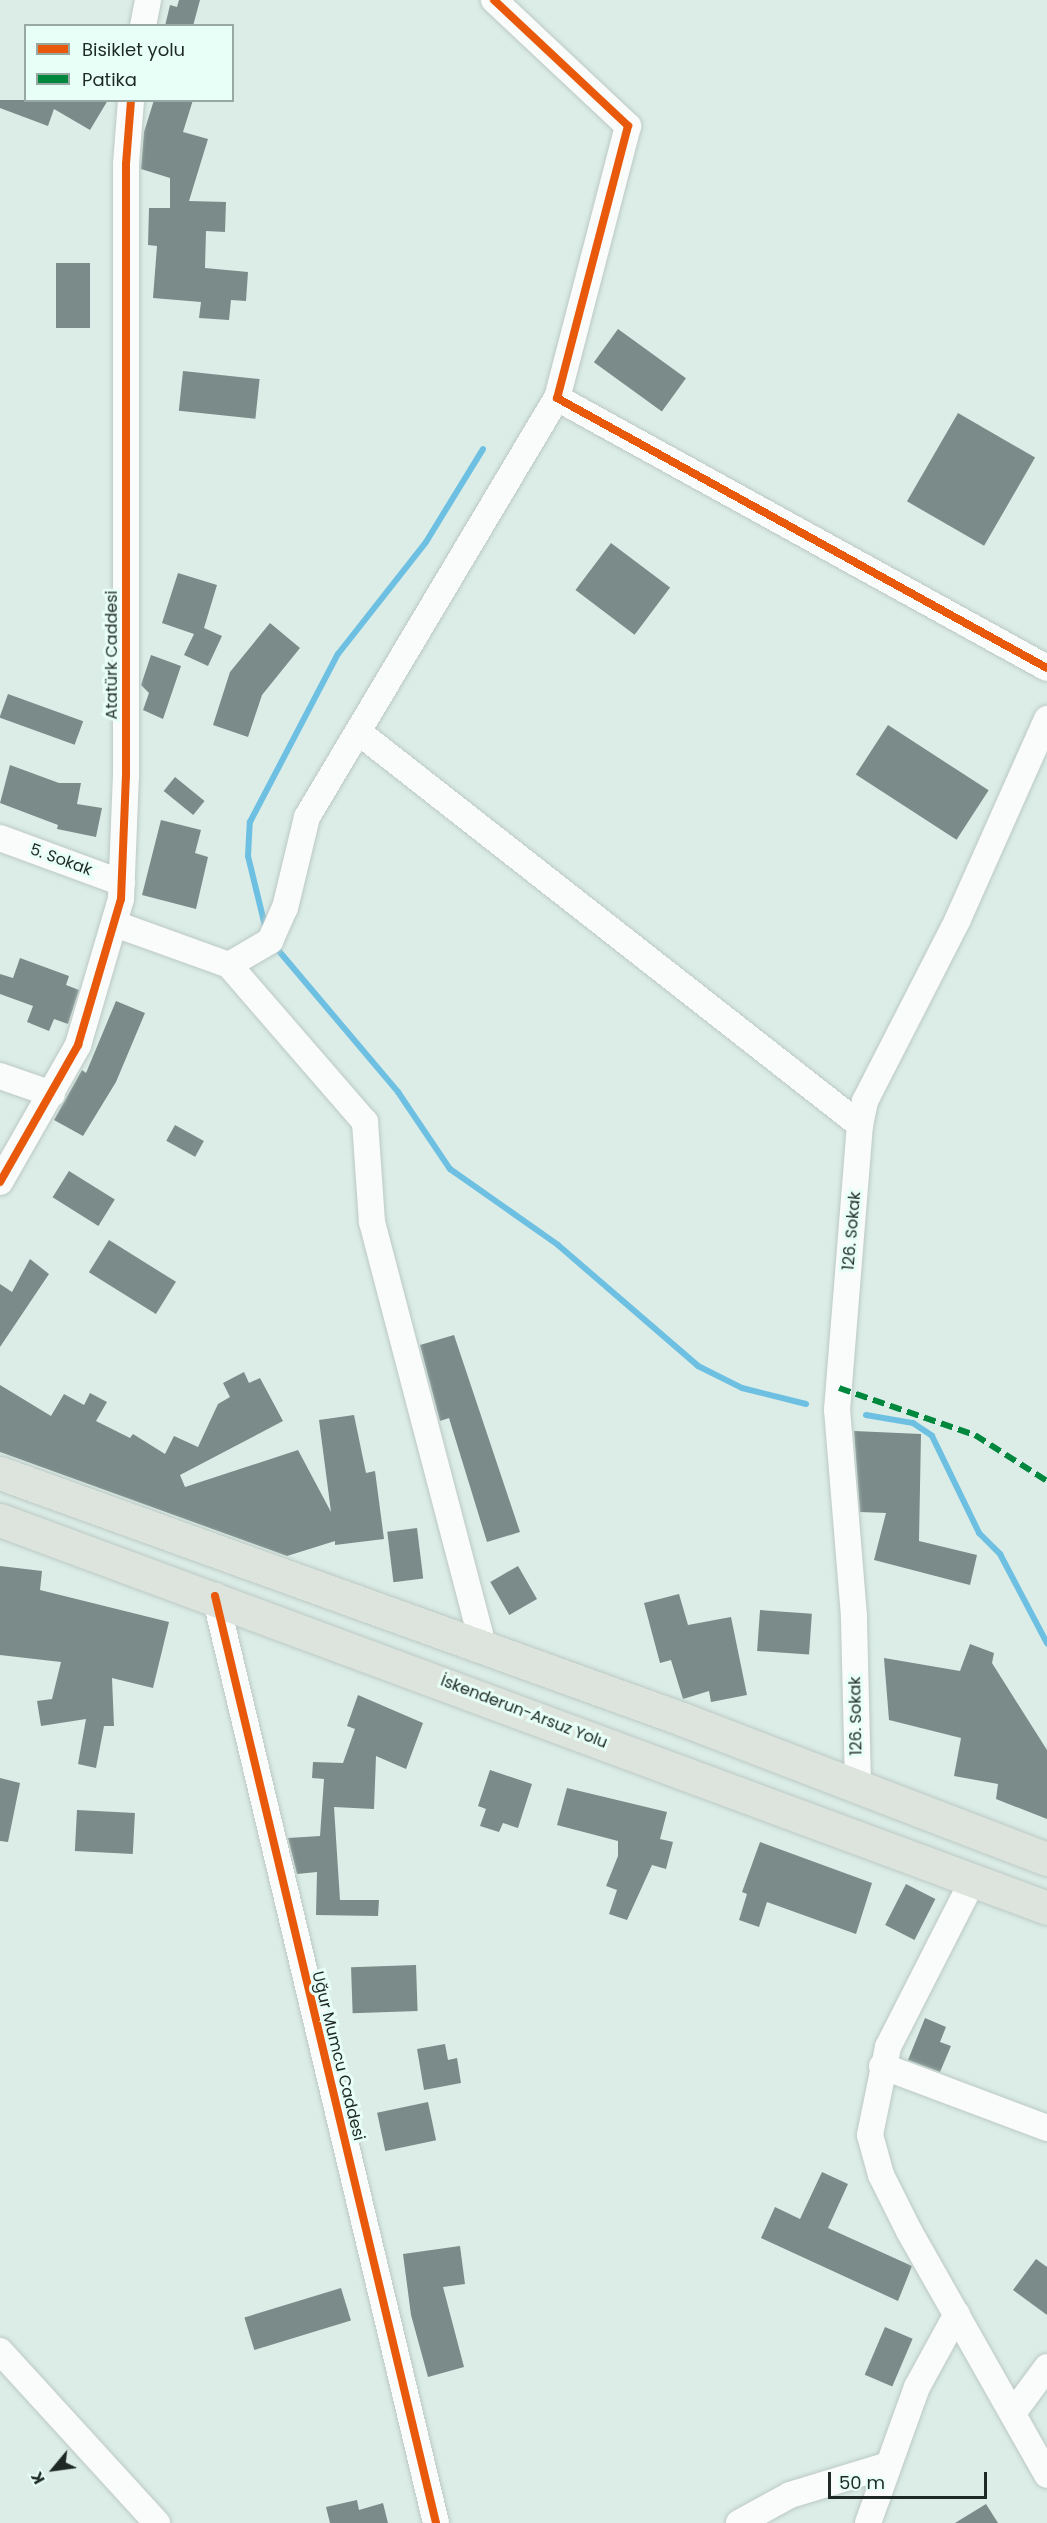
<!DOCTYPE html>
<html>
<head>
<meta charset="utf-8">
<style>
	body { margin:0 }
	#map { position:relative; width:1047px; height:2523px; overflow:hidden; background:#dcede7; font-family:Poppins,sans-serif }
	div>[style] { position:absolute }
	.stream>* { height:6px; margin:-3px; padding:0 3px; transform-origin:3px; border-radius:3px; background:#6ec0e2 }
	.building>* { inset:0; background:#7b8b89; transform-origin:0 0 }
	.roads { filter:drop-shadow(0 0 2px #bcc9c5) drop-shadow(0 0 2px #bcc9c5) }
	.minor>* { height:26px; margin:-13px; padding:0 13px; transform-origin:13px; border-radius:13px; background:#fafcfb }
	.major>* { height:33px; margin:-16.5px; padding:0 16.5px; transform-origin:16.5px; border-radius:16.5px; background:#dde4de }
	.quiet>* { height:6px; margin-top:-3px; transform-origin:0; background:repeating-linear-gradient(90deg,#00873e 0 12px,transparent 0 18px) }
	.cycleway>* { height:8px; margin:-4px; padding:0 4px; transform-origin:4px; border-radius:4px; background:#e8590c }
	span { translate:-50% -50%; white-space:nowrap; text-align:center; line-height:1.15; -webkit-text-stroke:6px #e7fff6; paint-order:stroke }
	.street-label { font-size:16px; color:#1e2925 }
	.legend { position:absolute; left:24px; top:24px; width:210px; height:78px; box-sizing:border-box; background:#e7fff6; border:2px solid #97a9a2; margin:0; padding:8px 10px; list-style:none; font-size:18px; color:#1e2925 }
	.legend li { display:flex; align-items:center; gap:12px; height:30px }
	.legend b { width:30px; border:2px solid #97a9a2 }
	.north { position:absolute; left:24px; top:2439px; width:60px; height:60px; -webkit-text-stroke:4px #e7fff6; paint-order:stroke; rotate:241deg; font-size:16px; font-weight:700; line-height:24px; text-align:center; color:#1e2925 }
	.north::after { content:''; display:block; margin:auto; width:21px; height:27px; background:#1e2925; clip-path:polygon(50% 0,100% 100%,50% 72%,0 100%) }
	.scale { position:absolute; left:828px; top:2472px; width:159px; height:27px; box-sizing:border-box; border:3px solid #1e2925; border-top:0; padding-left:8px; font-size:18px; line-height:21px; white-space:nowrap; color:#1e2925; -webkit-text-stroke:4px #e7fff6; paint-order:stroke }
</style>
</head>
<body>
<div id="map">
	<div class="stream">
		<div style="left:266px;top:930px;width:76px;rotate:-103.7deg"></div>
		<div style="left:248px;top:856px;width:34px;rotate:-87deg"></div>
		<div style="left:250px;top:822px;width:190px;rotate:-62.4deg"></div>
		<div style="left:338px;top:654px;width:142px;rotate:-51.8deg"></div>
		<div style="left:426px;top:542px;width:109px;rotate:-58.5deg"></div>
		<div style="left:273px;top:944px;width:194px;rotate:49.8deg"></div>
		<div style="left:398px;top:1092px;width:93px;rotate:56deg"></div>
		<div style="left:450px;top:1169px;width:132px;rotate:35.1deg"></div>
		<div style="left:558px;top:1245px;width:185px;rotate:40.8deg"></div>
		<div style="left:698px;top:1366px;width:49px;rotate:26.6deg"></div>
		<div style="left:742px;top:1388px;width:66px;rotate:14deg"></div>
		<div style="left:866px;top:1415px;width:48px;rotate:9.7deg"></div>
		<div style="left:913px;top:1423px;width:23px;rotate:34deg"></div>
		<div style="left:932px;top:1436px;width:108px;rotate:64.1deg"></div>
		<div style="left:979px;top:1533px;width:30px;rotate:45deg"></div>
		<div style="left:1000px;top:1554px;width:101px;rotate:62.2deg"></div>
	</div>
	<div class="building">
		<div style="clip-path:polygon(179px 0,200px 0,193px 26px,165px 26px,170px 5px,177px 7px)"></div>
		<div style="clip-path:polygon(0 100px,108px 100px,90px 130px,54px 109px,48px 126px,0 108px)"></div>
		<div style="clip-path:polygon(154px 100px,193px 100px,183px 132px,208px 139px,189px 201px,226px 202px,225px 232px,206px 231px,205px 268px,248px 272px,246px 301px,231px 300px,229px 320px,199px 318px,201px 302px,153px 298px,157px 246px,148px 245px,149px 208px,170px 208px,170px 178px,141px 169px,144px 132px)"></div>
		<div style="left:56px;top:263px;width:34px;height:65px"></div>
		<div style="left:618px;top:329px;width:84px;height:41px;rotate:36deg"></div>
		<div style="left:183px;top:371px;width:77px;height:40px;rotate:6deg"></div>
		<div style="left:958px;top:413px;width:89px;height:102px;rotate:30deg"></div>
		<div style="left:611px;top:543px;width:74px;height:59px;rotate:37deg"></div>
		<div style="clip-path:polygon(178px 573px,217px 585px,204px 628px,222px 636px,208px 666px,184px 655px,194px 634px,162px 623px)"></div>
		<div style="clip-path:polygon(270px 623px,300px 648px,262px 695px,248px 737px,213px 725px,230px 672px)"></div>
		<div style="clip-path:polygon(151px 655px,181px 666px,163px 719px,143px 710px,149px 693px,141px 685px)"></div>
		<div style="left:8px;top:694px;width:80px;height:25px;rotate:20deg"></div>
		<div style="left:888px;top:725px;width:120px;height:59px;rotate:33deg"></div>
		<div style="clip-path:polygon(10px 765px,59px 783px,81px 783px,77px 804px,102px 808px,96px 837px,57px 829px,58px 825px,0 803px)"></div>
		<div style="left:175px;top:777px;width:38px;height:18px;rotate:39deg"></div>
		<div style="clip-path:polygon(161px 820px,201px 830px,195px 853px,208px 857px,196px 909px,142px 895px)"></div>
		<div style="clip-path:polygon(20px 958px,69px 976px,66px 985px,79px 990px,68px 1024px,54px 1019px,49px 1031px,27px 1022px,33px 1006px,0 994px,0 974px,13px 978px)"></div>
		<div style="clip-path:polygon(116px 1001px,145px 1013px,116px 1082px,83px 1136px,54px 1120px,82px 1070px,86px 1073px)"></div>
		<div style="left:175px;top:1125px;width:33px;height:18px;rotate:29deg"></div>
		<div style="left:69px;top:1171px;width:54px;height:31px;rotate:32deg"></div>
		<div style="left:109px;top:1240px;width:79px;height:38px;rotate:32deg"></div>
		<div style="clip-path:polygon(30px 1259px,49px 1274px,0 1347px,0 1284px,12px 1292px)"></div>
		<div style="clip-path:polygon(454px 1335px,520px 1532px,487px 1542px,449px 1418px,440px 1421px,420px 1345px)"></div>
		<div style="clip-path:polygon(244px 1372px,249px 1383px,260px 1378px,283px 1421px,180px 1475px,185px 1487px,298px 1450px,331px 1512px,319px 1420px,354px 1415px,366px 1473px,375px 1471px,384px 1539px,335px 1545px,335px 1541px,287px 1556px,0 1452px,0 1385px,51px 1416px,64px 1394px,84px 1405px,90px 1393px,107px 1402px,96px 1421px,130px 1438px,133px 1434px,165px 1454px,174px 1436px,198px 1447px,218px 1404px,230px 1397px,223px 1383px)"></div>
		<div style="clip-path:polygon(854px 1431px,921px 1434px,919px 1541px,977px 1555px,970px 1585px,874px 1560px,886px 1513px,860px 1512px)"></div>
		<div style="left:417px;top:1528px;width:51px;height:30px;rotate:83deg"></div>
		<div style="clip-path:polygon(0 1566px,42px 1571px,40px 1590px,169px 1622px,153px 1688px,112px 1678px,114px 1726px,104px 1726px,96px 1768px,78px 1764px,86px 1719px,41px 1726px,37px 1701px,52px 1699px,61px 1662px,0 1655px)"></div>
		<div style="left:518px;top:1566px;width:38px;height:32px;rotate:60deg"></div>
		<div style="clip-path:polygon(679px 1594px,688px 1625px,731px 1617px,747px 1695px,711px 1702px,709px 1691px,683px 1699px,671px 1660px,660px 1663px,644px 1603px)"></div>
		<div style="left:760px;top:1610px;width:52px;height:41px;rotate:4deg"></div>
		<div style="clip-path:polygon(970px 1644px,994px 1653px,992px 1663px,1047px 1750px,1047px 1819px,996px 1799px,998px 1784px,954px 1776px,961px 1738px,889px 1720px,884px 1658px,960px 1671px)"></div>
		<div style="clip-path:polygon(358px 1695px,423px 1723px,406px 1769px,376px 1756px,374px 1809px,334px 1807px,340px 1900px,379px 1900px,378px 1916px,316px 1915px,317px 1872px,297px 1874px,288px 1838px,320px 1836px,324px 1779px,312px 1778px,313px 1762px,343px 1763px,355px 1729px,347px 1726px)"></div>
		<div style="clip-path:polygon(490px 1770px,532px 1784px,518px 1828px,503px 1823px,499px 1832px,480px 1826px,486px 1809px,478px 1806px)"></div>
		<div style="clip-path:polygon(0 1778px,20px 1783px,8px 1842px,0 1841px)"></div>
		<div style="clip-path:polygon(567px 1788px,667px 1812px,660px 1839px,673px 1842px,666px 1869px,652px 1865px,627px 1920px,609px 1914px,617px 1890px,606px 1886px,618px 1856px,618px 1841px,557px 1825px)"></div>
		<div style="left:77px;top:1810px;width:58px;height:41px;rotate:3deg"></div>
		<div style="clip-path:polygon(760px 1842px,872px 1883px,856px 1934px,767px 1902px,759px 1927px,739px 1920px,747px 1894px,742px 1892px)"></div>
		<div style="left:906px;top:1884px;width:33px;height:46px;rotate:27deg"></div>
		<div style="left:416px;top:1965px;width:46px;height:65px;rotate:88deg"></div>
		<div style="clip-path:polygon(925px 2018px,946px 2027px,940px 2042px,951px 2046px,940px 2072px,908px 2060px)"></div>
		<div style="clip-path:polygon(445px 2044px,448px 2060px,457px 2058px,461px 2083px,424px 2090px,417px 2049px)"></div>
		<div style="left:428px;top:2102px;width:39px;height:52px;rotate:78deg"></div>
		<div style="clip-path:polygon(822px 2172px,848px 2184px,828px 2228px,912px 2266px,898px 2301px,761px 2238px,775px 2207px,800px 2219px)"></div>
		<div style="clip-path:polygon(460px 2246px,465px 2284px,443px 2287px,464px 2367px,428px 2377px,411px 2315px,403px 2254px)"></div>
		<div style="clip-path:polygon(1036px 2259px,1047px 2267px,1047px 2315px,1013px 2290px)"></div>
		<div style="left:341px;top:2288px;width:34px;height:101px;rotate:73deg"></div>
		<div style="left:885px;top:2327px;width:30px;height:52px;rotate:23deg"></div>
		<div style="clip-path:polygon(357px 2500px,359px 2510px,383px 2503px,388px 2523px,330px 2523px,326px 2507px)"></div>
		<div style="clip-path:polygon(986px 2504px,998px 2523px,955px 2523px)"></div>
	</div>
	<div class="roads">
		<div class="minor">
			<div style="left:494px;top:0;width:184px;rotate:43.2deg"></div>
			<div style="left:628px;top:126px;width:281px;rotate:104.6deg"></div>
			<div style="left:557px;top:398px;width:559px;rotate:28.86deg"></div>
			<div style="left:143px;top:26px;width:26px;rotate:-79deg"></div>
			<div style="left:361px;top:734px;width:634px;rotate:38.08deg"></div>
			<div style="left:0;top:838px;width:130px;rotate:20.2deg"></div>
			<div style="left:115px;top:924px;width:121px;rotate:19.8deg"></div>
			<div style="left:229px;top:965px;width:208px;rotate:49.1deg"></div>
			<div style="left:365px;top:1122px;width:100px;rotate:86deg"></div>
			<div style="left:372px;top:1222px;width:438px;rotate:75.3deg"></div>
			<div style="left:229px;top:965px;width:48px;rotate:-30.3deg"></div>
			<div style="left:270px;top:941px;width:36px;rotate:-66deg"></div>
			<div style="left:285px;top:908px;width:94px;rotate:-76.4deg"></div>
			<div style="left:307px;top:817px;width:488px;rotate:-59.2deg"></div>
			<div style="left:0;top:1076px;width:55px;rotate:19.1deg"></div>
			<div style="left:0;top:1182px;width:158px;rotate:-60.3deg"></div>
			<div style="left:78px;top:1045px;width:152px;rotate:-73.6deg"></div>
			<div style="left:121px;top:899px;width:123px;rotate:-87.7deg"></div>
			<div style="left:126px;top:776px;width:612px;rotate:-90deg"></div>
			<div style="left:126px;top:164px;width:64px;rotate:-85.5deg"></div>
			<div style="left:215px;top:1596px;width:953px;rotate:76.59deg"></div>
			<div style="left:858px;top:1784px;width:168px;rotate:-91.4deg"></div>
			<div style="left:854px;top:1616px;width:207px;rotate:-94.7deg"></div>
			<div style="left:837px;top:1410px;width:286px;rotate:-85.4deg"></div>
			<div style="left:860px;top:1125px;width:25px;rotate:-78deg"></div>
			<div style="left:865px;top:1101px;width:204px;rotate:-62.9deg"></div>
			<div style="left:958px;top:919px;width:219px;rotate:-66deg"></div>
			<div style="left:973px;top:1880px;width:187px;rotate:117deg"></div>
			<div style="left:888px;top:2047px;width:90px;rotate:101.6deg"></div>
			<div style="left:870px;top:2135px;width:41px;rotate:74.6deg"></div>
			<div style="left:881px;top:2175px;width:63px;rotate:63.4deg"></div>
			<div style="left:909px;top:2231px;width:280px;rotate:60.5deg"></div>
			<div style="left:882px;top:2066px;width:176px;rotate:20.6deg"></div>
			<div style="left:0;top:2351px;width:233px;rotate:47.6deg"></div>
			<div style="left:1013px;top:2413px;width:57px;rotate:-53.5deg"></div>
			<div style="left:739px;top:2523px;width:58px;rotate:-28.8deg"></div>
			<div style="left:790px;top:2495px;width:103px;rotate:-16.9deg"></div>
			<div style="left:868px;top:2523px;width:145px;rotate:-70.2deg"></div>
			<div style="left:917px;top:2387px;width:83px;rotate:-61.3deg"></div>
		</div>
		<div class="major">
			<div style="left:0;top:1473px;width:725px;rotate:19.83deg"></div>
			<div style="left:682px;top:1719px;width:391px;rotate:21deg"></div>
			<div style="left:0;top:1520px;width:1117px;rotate:20.33deg"></div>
		</div>
	</div>
	<div class="quiet">
		<div style="left:839px;top:1388px;width:144px;rotate:19.1deg"></div>
		<div style="left:975px;top:1435px;width:85px;rotate:32.6deg"></div>
	</div>
	<div class="cycleway">
		<div style="left:494px;top:0;width:184px;rotate:43.2deg"></div>
		<div style="left:628px;top:126px;width:281px;rotate:104.6deg"></div>
		<div style="left:557px;top:398px;width:559px;rotate:28.86deg"></div>
		<div style="left:0;top:1182px;width:158px;rotate:-60.3deg"></div>
		<div style="left:78px;top:1045px;width:152px;rotate:-73.6deg"></div>
		<div style="left:121px;top:899px;width:123px;rotate:-87.7deg"></div>
		<div style="left:126px;top:776px;width:612px;rotate:-90deg"></div>
		<div style="left:126px;top:164px;width:64px;rotate:-85.5deg"></div>
		<div style="left:215px;top:1596px;width:953px;rotate:76.59deg"></div>
	</div>
	<div class="street-label">
		<span style="left:112px;top:655px;rotate:-90deg">Atatürk Caddesi</span>
		<span style="left:61px;top:860px;rotate:20deg">5. Sokak</span>
		<span style="left:852px;top:1231px;rotate:-85deg">126. Sokak</span>
		<span style="left:524px;top:1712px;rotate:21deg">İskenderun-Arsuz Yolu</span>
		<span style="left:856px;top:1716px;rotate:-91deg">126. Sokak</span>
		<span style="left:338px;top:2056px;rotate:76deg">Uğur Mumcu Caddesi</span>
	</div>
	<ul class="legend">
	<li><b style="height:8px;background:#e8590c"></b>Bisiklet yolu</li>
	<li><b style="height:8px;background:#00873e"></b>Patika</li>
	</ul>
	<div class="north">K</div>
	<div class="scale">50 m</div>
</div>
</body>
</html>
